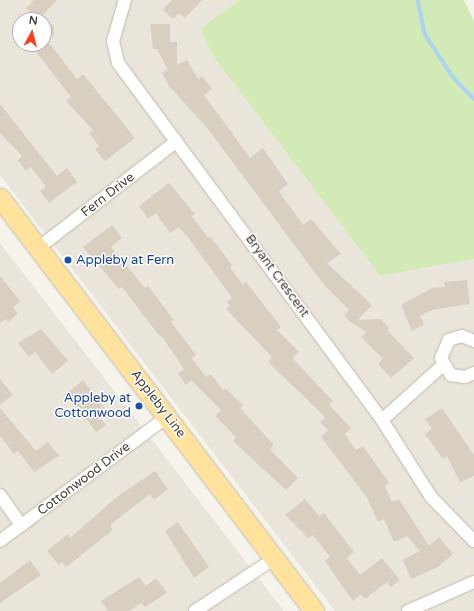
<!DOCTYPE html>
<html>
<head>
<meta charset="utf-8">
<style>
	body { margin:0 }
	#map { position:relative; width:474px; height:611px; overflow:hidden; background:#f6f3ec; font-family:"Varela Round",sans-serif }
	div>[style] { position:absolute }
	.residential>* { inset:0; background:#eae5da }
	.green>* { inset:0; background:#d2eab5 }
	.stream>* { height:3.5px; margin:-1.75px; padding:0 1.75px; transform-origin:1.75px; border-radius:1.75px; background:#a9d4f2 }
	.building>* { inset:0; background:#d8cfc1 }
	.roads { filter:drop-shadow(0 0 1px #c2bbae) drop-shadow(0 0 1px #c2bbae) }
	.street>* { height:12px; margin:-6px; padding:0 6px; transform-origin:6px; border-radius:6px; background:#fff }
	.primary>* { height:19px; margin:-9.5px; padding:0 9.5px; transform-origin:9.5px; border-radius:9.5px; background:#ffe39c }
	.dots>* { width:11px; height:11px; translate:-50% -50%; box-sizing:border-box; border:2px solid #fff; border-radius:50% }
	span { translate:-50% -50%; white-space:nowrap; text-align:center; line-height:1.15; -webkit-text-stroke:3px #fff; paint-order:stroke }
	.street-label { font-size:13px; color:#4b4439 }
	.transit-label { font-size:13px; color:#164399 }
	.left { translate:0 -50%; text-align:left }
	.right { translate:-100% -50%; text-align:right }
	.north { position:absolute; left:12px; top:12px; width:40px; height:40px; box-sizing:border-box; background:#fff; border:1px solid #b7b4b0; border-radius:50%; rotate:7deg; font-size:11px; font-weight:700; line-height:16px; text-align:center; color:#4b4439 }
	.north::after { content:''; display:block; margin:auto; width:14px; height:18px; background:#fc3f1d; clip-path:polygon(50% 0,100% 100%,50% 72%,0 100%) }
</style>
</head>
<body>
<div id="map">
	<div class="residential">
		<div style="clip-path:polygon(evenodd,0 0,239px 0,200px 29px,213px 56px,380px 276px,474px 259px,474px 611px,335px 611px,0 175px,0 0,20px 20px,44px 20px,44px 44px,20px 44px,20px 20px)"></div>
		<div style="clip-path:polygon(0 243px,284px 611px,0 611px)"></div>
	</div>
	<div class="green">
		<div style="clip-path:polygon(239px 0,464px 0,474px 21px,474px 259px,380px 276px,213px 56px,200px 29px)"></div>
	</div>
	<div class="stream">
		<div style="left:418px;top:0;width:35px;rotate:78deg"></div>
		<div style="left:425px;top:34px;width:51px;rotate:56.9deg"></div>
		<div style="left:453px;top:77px;width:30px;rotate:46deg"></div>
	</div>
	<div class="building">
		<div style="clip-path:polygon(34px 0,57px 0,38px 20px,26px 8px)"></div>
		<div style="clip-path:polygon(172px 0,202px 0,185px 18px,179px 13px,173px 19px,163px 10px)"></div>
		<div style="clip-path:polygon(44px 24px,54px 25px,54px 36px,44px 35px)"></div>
		<div style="clip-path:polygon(150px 24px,170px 24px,170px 42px,177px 42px,177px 65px,187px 60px,198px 79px,202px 76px,212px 89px,204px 95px,250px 158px,263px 148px,288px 184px,279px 191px,283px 197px,303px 225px,311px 219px,341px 254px,327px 263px,372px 305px,358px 320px,381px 319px,389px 328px,387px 330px,414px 358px,391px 378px,378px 364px,383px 359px,361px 337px,366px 332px,348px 320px,344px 315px,349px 310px,324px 285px,208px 129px,169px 86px,162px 73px,168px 70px,157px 49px,153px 49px)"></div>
		<div style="clip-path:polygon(30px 44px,50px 44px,77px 79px,83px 74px,135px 138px,105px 161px,95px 149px,99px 146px,89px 133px,93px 130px,66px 101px,71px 97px)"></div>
		<div style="clip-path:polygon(0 104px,57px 176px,67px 168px,77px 182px,49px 203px,40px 191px,46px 187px,31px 167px,26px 171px,18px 160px,22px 156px,0 133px)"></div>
		<div style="clip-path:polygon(169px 183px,195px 214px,192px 216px,208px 238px,210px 236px,232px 265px,230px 267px,243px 285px,246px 282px,281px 327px,277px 330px,299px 352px,292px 358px,333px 401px,329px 405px,351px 428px,345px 434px,356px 450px,363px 446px,389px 483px,385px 486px,392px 502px,399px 499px,429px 546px,439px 537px,453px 554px,438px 567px,411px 579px,403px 560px,420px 551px,407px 536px,394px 542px,384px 519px,378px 522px,366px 496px,321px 437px,328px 430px,320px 422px,325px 417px,268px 362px,272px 357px,226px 309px,230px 306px,227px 302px,232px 298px,188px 237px,179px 227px,170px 233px,156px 213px,148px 219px,139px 206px)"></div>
		<div style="clip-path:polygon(112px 225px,122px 238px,111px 247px,145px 288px,148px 286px,174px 320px,171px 322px,196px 355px,192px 358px,206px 377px,211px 374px,223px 390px,225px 388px,243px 405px,240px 408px,274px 445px,270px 449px,298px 478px,286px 490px,233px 441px,236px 437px,215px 416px,221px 410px,191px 380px,186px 385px,178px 374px,184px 369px,163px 338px,157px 333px,122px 287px,119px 289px,83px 247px)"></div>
		<div style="clip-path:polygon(0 276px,20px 301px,13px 307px,18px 314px,8px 322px,6px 319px,0 323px)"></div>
		<div style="clip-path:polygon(467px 280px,470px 304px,432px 310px,420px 316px,424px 324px,412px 331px,401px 305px,432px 288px,445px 287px,444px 282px)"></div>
		<div style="clip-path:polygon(41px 329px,68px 361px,52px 374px,35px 352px,29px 357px,18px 343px)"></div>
		<div style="clip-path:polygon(0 379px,13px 395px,0 405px)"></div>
		<div style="clip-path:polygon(83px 380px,107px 412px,100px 418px,106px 425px,96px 432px,67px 393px)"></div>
		<div style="clip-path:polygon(0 408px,36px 451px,48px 442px,59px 456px,34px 472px,18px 451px,14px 454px,0 436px)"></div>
		<div style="clip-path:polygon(442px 408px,474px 455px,474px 476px,460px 482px,447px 456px,443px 459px,425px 434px,432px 429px,425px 419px)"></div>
		<div style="clip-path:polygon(155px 471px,168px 489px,154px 500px,150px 494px,110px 525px,113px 530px,66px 567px,62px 562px,59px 565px,47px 551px,68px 534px,70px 538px,118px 496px)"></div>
		<div style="clip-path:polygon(305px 499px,319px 516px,324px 513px,354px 552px,347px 558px,360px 575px,382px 558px,400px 580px,391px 587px,387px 582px,365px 599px,361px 594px,353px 601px,325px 561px,330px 557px,313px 535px,308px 538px,285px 515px)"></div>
		<div style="clip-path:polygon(178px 522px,209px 567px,194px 578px,165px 531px)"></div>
		<div style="clip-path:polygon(30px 560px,41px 575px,0 603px,0 583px)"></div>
		<div style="clip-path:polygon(139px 577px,146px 586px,156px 578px,167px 593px,145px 607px,141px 603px,129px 611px,108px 611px,101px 601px)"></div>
	</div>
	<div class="roads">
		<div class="street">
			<div style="left:125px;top:0;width:43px;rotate:106.3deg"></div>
			<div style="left:113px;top:41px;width:23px;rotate:77deg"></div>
			<div style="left:118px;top:63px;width:444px;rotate:53.5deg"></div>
			<div style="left:382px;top:420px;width:91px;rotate:57.5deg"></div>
			<div style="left:431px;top:497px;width:62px;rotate:45.7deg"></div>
			<div style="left:38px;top:248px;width:175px;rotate:-37.6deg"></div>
			<div style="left:474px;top:341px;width:13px;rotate:-157deg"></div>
			<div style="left:462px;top:336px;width:14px;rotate:163deg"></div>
			<div style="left:449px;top:340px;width:20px;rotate:114deg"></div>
			<div style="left:441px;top:358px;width:20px;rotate:60deg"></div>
			<div style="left:451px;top:375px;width:14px;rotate:8deg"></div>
			<div style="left:465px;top:377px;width:10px;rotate:-24deg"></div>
			<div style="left:382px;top:420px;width:82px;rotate:-42deg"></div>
			<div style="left:0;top:495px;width:37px;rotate:55deg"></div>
			<div style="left:0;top:541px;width:208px;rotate:-36.6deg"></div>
			<div style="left:195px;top:611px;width:96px;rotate:-33.5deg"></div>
			<div style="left:408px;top:611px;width:72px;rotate:-23.7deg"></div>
		</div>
		<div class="primary">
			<div style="left:0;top:198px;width:519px;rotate:52.75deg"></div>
		</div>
	</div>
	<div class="dots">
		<div style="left:68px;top:260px;background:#1a4fb4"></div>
		<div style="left:139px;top:406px;background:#1a4fb4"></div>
	</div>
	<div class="street-label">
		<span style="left:108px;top:195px;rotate:-38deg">Fern Drive</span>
		<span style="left:277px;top:276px;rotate:54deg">Bryant Crescent</span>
		<span style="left:158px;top:404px;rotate:53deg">Appleby Line</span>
		<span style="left:84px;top:479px;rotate:-37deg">Cottonwood Drive</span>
	</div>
	<div class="transit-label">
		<span class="left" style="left:76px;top:260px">Appleby at Fern</span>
		<span class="right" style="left:131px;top:406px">Appleby at<br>Cottonwood</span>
	</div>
	<div class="north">N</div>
</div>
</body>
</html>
